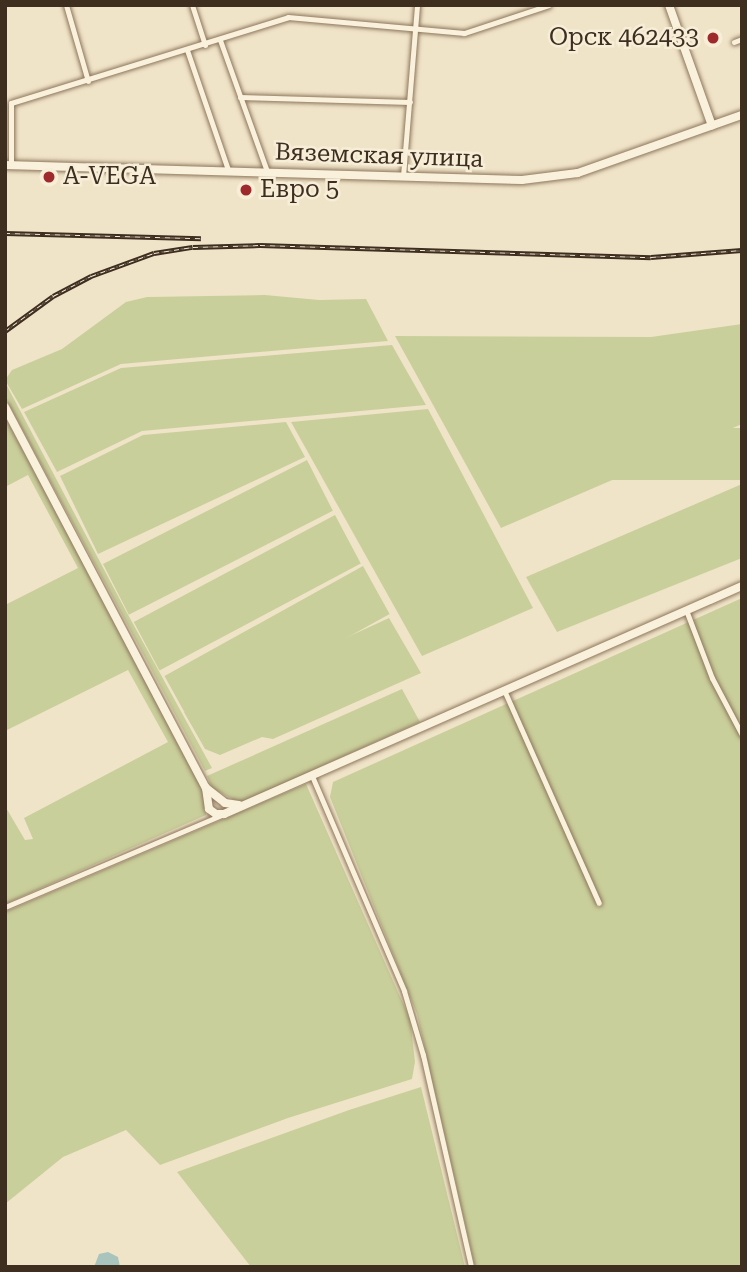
<!DOCTYPE html>
<html>
<head>
<meta charset="utf-8">
<style>
	body { margin:0 }
	#map { position:relative; width:747px; height:1272px; overflow:hidden; background:#f0e4c8; font-family:"Roboto Serif",serif }
	div>[style] { position:absolute }
	.green>* { inset:0; background:#c9cf9b; transform-origin:0 0 }
	.water>* { inset:0; background:#a9c4bc }
	.roads { filter:drop-shadow(0 0 2px #8d765c) drop-shadow(0 0 2px #8d765c) }
	.street>* { height:5px; margin:-2.5px; padding:0 2.5px; transform-origin:2.5px; border-radius:2.5px; background:#faf1dc }
	.secondary>* { height:8px; margin:-4px; padding:0 4px; transform-origin:4px; border-radius:4px; background:#faf1dc }
	.rail>* { height:4.5px; margin-top:-2.25px; transform-origin:0; background:repeating-linear-gradient(90deg,#f7eed8 0 5px,#3d2e20 0 10px); box-sizing:border-box; border-block:2px solid #3d2e20 }
	.dots>* { width:19px; height:19px; translate:-50% -50%; box-sizing:border-box; border:4px solid #f7eed8; border-radius:50% }
	span { translate:-50% -50%; white-space:nowrap; text-align:center; line-height:1.15; -webkit-text-stroke:5px #f7eed8; paint-order:stroke }
	.poi-label { font-size:24px; color:#3d2e20 }
	.right { translate:-100% -50%; text-align:right }
	.left { translate:0 -50%; text-align:left }
	.street-label { font-size:24px; color:#3d2e20 }
	.frame { position:absolute; inset:0; border:7px solid #3d2e20; pointer-events:none }
</style>
</head>
<body>
<div id="map">
	<div class="green">
		<div style="clip-path:polygon(265px 295px,319px 300px,366px 299px,388px 341px,121px 364px,22px 409px,5px 380px,12px 370px,62px 349px,126px 302px,147px 297px)"></div>
		<div style="clip-path:polygon(742px 324px,742px 424px,501px 528px,395px 336px,651px 337px)"></div>
		<div style="clip-path:polygon(392px 345px,426px 405px,142px 431px,57px 472px,24px 412px,121px 368px)"></div>
		<div style="clip-path:polygon(5px 382px,126px 611px,212px 768px,205px 771px,148px 663px,5px 397px)"></div>
		<div style="clip-path:polygon(428px 409px,533px 608px,422px 656px,291px 422px)"></div>
		<div style="clip-path:polygon(5px 417px,205px 790px,206px 815px,5px 904px,5px 806px,25px 840px,33px 839px,24px 818px,168px 742px,128px 670px,5px 731px,5px 605px,78px 568px,28px 475px,5px 487px)"></div>
		<div style="clip-path:polygon(286px 422px,305px 457px,98px 554px,60px 476px,143px 435px)"></div>
		<div style="left:742px;top:428px;width:52px;height:261px;rotate:90deg"></div>
		<div style="left:307px;top:460px;width:57px;height:229px;rotate:63deg"></div>
		<div style="clip-path:polygon(742px 484px,742px 558px,557px 632px,526px 577px)"></div>
		<div style="left:335px;top:515px;width:55px;height:228px;rotate:62deg"></div>
		<div style="left:363px;top:566px;width:55px;height:227px;rotate:61deg"></div>
		<div style="clip-path:polygon(742px 598px,742px 1267px,475px 1267px,417px 1014px,330px 797px,333px 782px)"></div>
		<div style="clip-path:polygon(389px 618px,421px 673px,273px 739px,262px 737px,220px 755px,205px 749px,184px 712px)"></div>
		<div style="clip-path:polygon(402px 689px,420px 722px,240px 803px,212px 788px,207px 776px)"></div>
		<div style="clip-path:polygon(306px 784px,410px 1019px,415px 1062px,412px 1079px,288px 1118px,160px 1165px,126px 1130px,63px 1157px,5px 1204px,5px 912px)"></div>
		<div style="clip-path:polygon(421px 1087px,465px 1267px,251px 1267px,177px 1172px,349px 1110px)"></div>
	</div>
	<div class="water">
		<div style="clip-path:polygon(108px 1252px,118px 1257px,120px 1267px,94px 1267px,99px 1254px)"></div>
	</div>
	<div class="roads">
		<div class="street">
			<div style="left:66px;top:5px;width:79px;rotate:73.9deg"></div>
			<div style="left:192px;top:5px;width:42px;rotate:72deg"></div>
			<div style="left:220px;top:40px;width:139px;rotate:70.3deg"></div>
			<div style="left:734px;top:42px;width:9px;rotate:-21deg"></div>
			<div style="left:187px;top:50px;width:127px;rotate:71.1deg"></div>
			<div style="left:240px;top:97px;width:170px;rotate:1.7deg"></div>
			<div style="left:11px;top:103px;width:290px;rotate:-17.2deg"></div>
			<div style="left:288px;top:17px;width:177px;rotate:5.2deg"></div>
			<div style="left:464px;top:33px;width:89px;rotate:-18.2deg"></div>
			<div style="left:11px;top:103px;width:62px;rotate:90deg"></div>
			<div style="left:403px;top:176px;width:172px;rotate:-85.3deg"></div>
			<div style="left:686px;top:610px;width:73px;rotate:69.1deg"></div>
			<div style="left:712px;top:678px;width:64px;rotate:62.2deg"></div>
			<div style="left:504px;top:690px;width:233px;rotate:66deg"></div>
			<div style="left:312px;top:776px;width:234px;rotate:66.8deg"></div>
			<div style="left:404px;top:991px;width:67px;rotate:73.5deg"></div>
			<div style="left:423px;top:1055px;width:217px;rotate:77.2deg"></div>
			<div style="left:5px;top:907px;width:236px;rotate:-23deg"></div>
		</div>
		<div class="secondary">
			<div style="left:669px;top:5px;width:128px;rotate:70.4deg"></div>
			<div style="left:5px;top:165px;width:517px;rotate:1.66deg"></div>
			<div style="left:522px;top:180px;width:56px;rotate:-7.1deg"></div>
			<div style="left:578px;top:173px;width:174px;rotate:-19.5deg"></div>
			<div style="left:5px;top:407px;width:431px;rotate:62.2deg"></div>
			<div style="left:206px;top:788px;width:24px;rotate:38deg"></div>
			<div style="left:225px;top:803px;width:14px;rotate:8deg"></div>
			<div style="left:206px;top:788px;width:21px;rotate:82deg"></div>
			<div style="left:209px;top:809px;width:9px;rotate:36deg"></div>
			<div style="left:216px;top:814px;width:8px"></div>
			<div style="left:224px;top:814px;width:566px;rotate:-23.76deg"></div>
		</div>
	</div>
	<div class="rail">
		<div style="left:5px;top:233px;width:196px;rotate:1.5deg"></div>
		<div style="left:5px;top:331px;width:59px;rotate:-36.1deg"></div>
		<div style="left:53px;top:296px;width:43px;rotate:-27.8deg"></div>
		<div style="left:91px;top:276px;width:67px;rotate:-20.1deg"></div>
		<div style="left:154px;top:253px;width:39px;rotate:-9deg"></div>
		<div style="left:193px;top:247px;width:67px;rotate:-1.7deg"></div>
		<div style="left:260px;top:245px;width:391px;rotate:1.8deg"></div>
		<div style="left:651px;top:257px;width:91px;rotate:-4.4deg"></div>
	</div>
	<div class="dots">
		<div style="left:713px;top:38px;background:#9e2a2b"></div>
		<div style="left:49px;top:177px;background:#9e2a2b"></div>
		<div style="left:246px;top:190px;background:#9e2a2b"></div>
	</div>
	<div class="poi-label">
		<span class="right" style="left:699px;top:38px">Орск 462433</span>
		<span class="left" style="left:63px;top:177px">A-VEGA</span>
		<span class="left" style="left:260px;top:190px">Евро 5</span>
	</div>
	<div class="street-label">
		<span style="left:379px;top:156px;rotate:2deg">Вяземская улица</span>
	</div>
	<div class="frame"></div>
</div>
</body>
</html>
